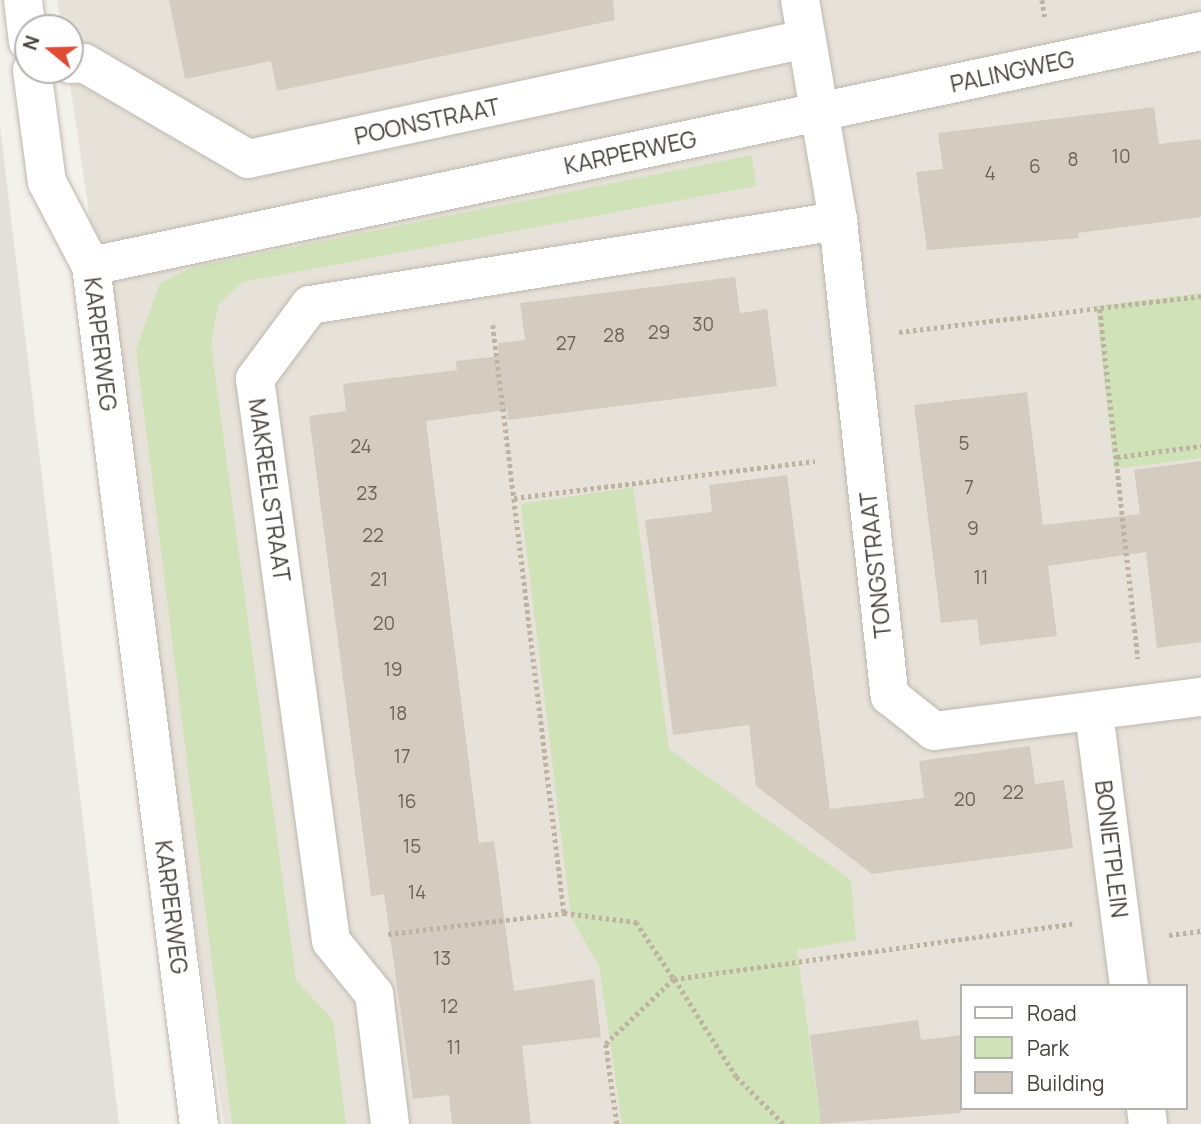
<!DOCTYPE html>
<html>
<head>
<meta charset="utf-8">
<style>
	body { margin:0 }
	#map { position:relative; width:1201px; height:1124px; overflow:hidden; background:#f3f1eb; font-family:Manrope,sans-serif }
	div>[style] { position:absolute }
	.residential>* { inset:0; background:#e7e2d9 }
	.industrial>* { inset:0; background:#e3e0dc }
	.green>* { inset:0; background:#d0e2b8 }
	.building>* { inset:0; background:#d4ccc1 }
	.path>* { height:4.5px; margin-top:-2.25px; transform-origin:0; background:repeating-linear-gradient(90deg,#beb3a1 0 3.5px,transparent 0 7px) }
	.roads { filter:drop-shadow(0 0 2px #beb8ae) drop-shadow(0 0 2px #beb8ae) }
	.minor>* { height:38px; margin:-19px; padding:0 19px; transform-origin:19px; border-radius:19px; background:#fff }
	span { translate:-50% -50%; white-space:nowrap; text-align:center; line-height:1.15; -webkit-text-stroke:5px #fff; paint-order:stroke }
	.number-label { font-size:19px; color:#6a645b }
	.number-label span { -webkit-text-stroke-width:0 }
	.street-label { font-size:23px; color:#474139 }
	.legend { position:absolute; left:960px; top:984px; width:228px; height:126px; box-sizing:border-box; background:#fff; border:2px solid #b5b3b0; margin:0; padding:9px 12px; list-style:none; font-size:21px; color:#474139 }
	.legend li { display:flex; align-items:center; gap:14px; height:35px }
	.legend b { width:35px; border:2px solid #b5b3b0 }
	.north { position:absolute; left:14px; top:14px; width:70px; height:70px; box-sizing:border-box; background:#fff; border:2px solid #b5b3b0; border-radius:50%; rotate:289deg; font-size:19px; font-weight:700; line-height:28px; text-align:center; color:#474139 }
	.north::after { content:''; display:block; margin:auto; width:24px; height:32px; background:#e14b34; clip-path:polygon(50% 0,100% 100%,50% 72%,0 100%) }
</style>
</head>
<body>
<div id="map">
	<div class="residential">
		<div style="clip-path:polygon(evenodd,57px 0,1201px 0,1201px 1124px,224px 1124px,68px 70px,70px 28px,62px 28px,57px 0,961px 986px,1185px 986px,1185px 1108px,961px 1108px,961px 986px)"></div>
	</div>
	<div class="industrial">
		<div style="clip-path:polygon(0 126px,119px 1124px,0 1124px)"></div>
	</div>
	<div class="green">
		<div style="clip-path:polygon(752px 155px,756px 186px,242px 282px,218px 305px,211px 344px,296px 980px,333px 1020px,346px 1124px,232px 1124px,136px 350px,160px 283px,193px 267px)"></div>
		<div style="clip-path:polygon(1201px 293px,1201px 458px,1114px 469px,1096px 306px)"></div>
		<div style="clip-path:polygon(633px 487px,669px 749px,851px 880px,856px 940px,797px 950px,821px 1124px,622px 1124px,599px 966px,571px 917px,521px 504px)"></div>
	</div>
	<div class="building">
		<div style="clip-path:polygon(169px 0,613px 0,615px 20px,277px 91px,271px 61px,185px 79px)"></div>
		<div style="clip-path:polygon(1154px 107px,1159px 144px,1201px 139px,1201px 217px,1078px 233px,1079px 238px,927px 250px,916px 172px,943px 169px,938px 133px)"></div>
		<div style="clip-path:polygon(735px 277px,740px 313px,767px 309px,777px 386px,508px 420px,507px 410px,426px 421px,479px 843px,494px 841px,514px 991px,594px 979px,601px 1037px,522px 1046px,531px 1124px,452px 1124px,449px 1095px,413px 1099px,384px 894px,371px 896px,309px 416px,346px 411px,343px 384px,457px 370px,456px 361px,499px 356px,498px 343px,525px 340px,520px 303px)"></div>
		<div style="clip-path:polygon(1027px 392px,1043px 525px,1140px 514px,1134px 470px,1201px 461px,1201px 642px,1157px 648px,1146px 552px,1048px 566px,1057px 636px,980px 645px,977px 619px,941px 623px,914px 405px)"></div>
		<div style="clip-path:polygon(787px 475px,830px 809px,924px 798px,919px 761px,1030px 746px,1035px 784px,1064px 780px,1073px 848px,872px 874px,756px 786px,749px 725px,673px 735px,645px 520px,712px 512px,709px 485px)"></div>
		<div style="clip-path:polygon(918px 1020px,921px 1040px,961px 1035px,961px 1113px,821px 1124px,810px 1035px)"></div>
	</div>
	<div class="path">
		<div style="left:1042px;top:0;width:17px;rotate:80deg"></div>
		<div style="left:1100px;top:309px;width:352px;rotate:83.8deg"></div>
		<div style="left:493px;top:325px;width:592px;rotate:83.11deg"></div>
		<div style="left:564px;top:913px;width:73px;rotate:7.1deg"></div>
		<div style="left:636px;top:922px;width:69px;rotate:56.3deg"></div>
		<div style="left:674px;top:979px;width:94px;rotate:136.3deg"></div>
		<div style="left:606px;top:1044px;width:81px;rotate:82.2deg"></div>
		<div style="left:899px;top:332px;width:304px;rotate:-6.8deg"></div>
		<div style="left:1117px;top:457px;width:85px;rotate:-7.5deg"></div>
		<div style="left:514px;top:498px;width:303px;rotate:-7deg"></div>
		<div style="left:388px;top:934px;width:177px;rotate:-6.8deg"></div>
		<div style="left:1169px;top:935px;width:32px;rotate:-7deg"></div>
		<div style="left:783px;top:1124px;width:66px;rotate:-135deg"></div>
		<div style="left:736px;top:1077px;width:116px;rotate:-122.3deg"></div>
		<div style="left:674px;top:979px;width:402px;rotate:-7.9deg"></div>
	</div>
	<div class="roads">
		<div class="minor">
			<div style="left:23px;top:0;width:42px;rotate:83.2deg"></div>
			<div style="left:800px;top:0;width:224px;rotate:80.2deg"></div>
			<div style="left:838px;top:221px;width:478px;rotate:83.8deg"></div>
			<div style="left:890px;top:696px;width:56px;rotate:38.5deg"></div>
			<div style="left:934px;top:731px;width:269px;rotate:-7.3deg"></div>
			<div style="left:70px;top:64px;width:14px;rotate:-4deg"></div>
			<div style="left:84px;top:63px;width:190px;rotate:30.3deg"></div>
			<div style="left:248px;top:159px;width:571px;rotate:-12.14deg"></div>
			<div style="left:32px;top:70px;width:113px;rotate:82.4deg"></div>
			<div style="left:47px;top:182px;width:95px;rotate:62.4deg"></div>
			<div style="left:91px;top:266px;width:865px;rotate:82.83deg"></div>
			<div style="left:91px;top:266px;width:1135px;rotate:-11.95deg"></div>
			<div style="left:1094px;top:713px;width:275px;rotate:82.7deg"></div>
			<div style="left:1146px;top:1108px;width:16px;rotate:83deg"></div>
			<div style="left:390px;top:1124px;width:131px;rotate:-97deg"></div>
			<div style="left:374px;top:994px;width:68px;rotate:-129.1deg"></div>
			<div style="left:331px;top:941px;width:567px;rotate:-97.7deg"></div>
			<div style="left:255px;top:379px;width:92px;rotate:-53.4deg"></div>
			<div style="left:310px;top:305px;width:535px;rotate:-9.04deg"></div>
		</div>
	</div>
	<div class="number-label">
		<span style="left:1121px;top:157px">10</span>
		<span style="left:1073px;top:160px">8</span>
		<span style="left:1035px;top:167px">6</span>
		<span style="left:990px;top:174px">4</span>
		<span style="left:703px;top:325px">30</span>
		<span style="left:659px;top:333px">29</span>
		<span style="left:614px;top:336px">28</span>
		<span style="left:566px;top:344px">27</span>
		<span style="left:964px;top:444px">5</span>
		<span style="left:361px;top:447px">24</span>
		<span style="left:969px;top:488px">7</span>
		<span style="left:367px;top:494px">23</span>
		<span style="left:973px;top:529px">9</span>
		<span style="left:373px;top:536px">22</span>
		<span style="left:981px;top:578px">11</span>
		<span style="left:379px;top:580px">21</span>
		<span style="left:384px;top:624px">20</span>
		<span style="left:393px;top:670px">19</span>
		<span style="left:398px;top:714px">18</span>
		<span style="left:402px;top:757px">17</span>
		<span style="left:1013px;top:793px">22</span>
		<span style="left:965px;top:800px">20</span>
		<span style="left:407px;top:802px">16</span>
		<span style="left:412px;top:847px">15</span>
		<span style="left:417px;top:893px">14</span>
		<span style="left:442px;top:959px">13</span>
		<span style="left:449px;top:1007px">12</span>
		<span style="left:454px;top:1048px">11</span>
	</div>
	<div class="street-label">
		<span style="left:1012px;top:71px;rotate:-12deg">PALINGWEG</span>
		<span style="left:427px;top:121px;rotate:-12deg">POONSTRAAT</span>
		<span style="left:630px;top:152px;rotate:-12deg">KARPERWEG</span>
		<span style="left:101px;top:344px;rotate:83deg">KARPERWEG</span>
		<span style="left:270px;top:490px;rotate:82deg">MAKREELSTRAAT</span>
		<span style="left:875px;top:565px;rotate:-96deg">TONGSTRAAT</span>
		<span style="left:1112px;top:849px;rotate:83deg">BONIETPLEIN</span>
		<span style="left:172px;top:907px;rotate:83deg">KARPERWEG</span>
	</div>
	<ul class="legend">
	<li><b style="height:9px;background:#fff"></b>Road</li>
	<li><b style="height:19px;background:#d0e2b8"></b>Park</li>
	<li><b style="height:19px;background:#d4ccc1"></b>Building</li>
	</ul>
	<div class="north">N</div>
</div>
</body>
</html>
